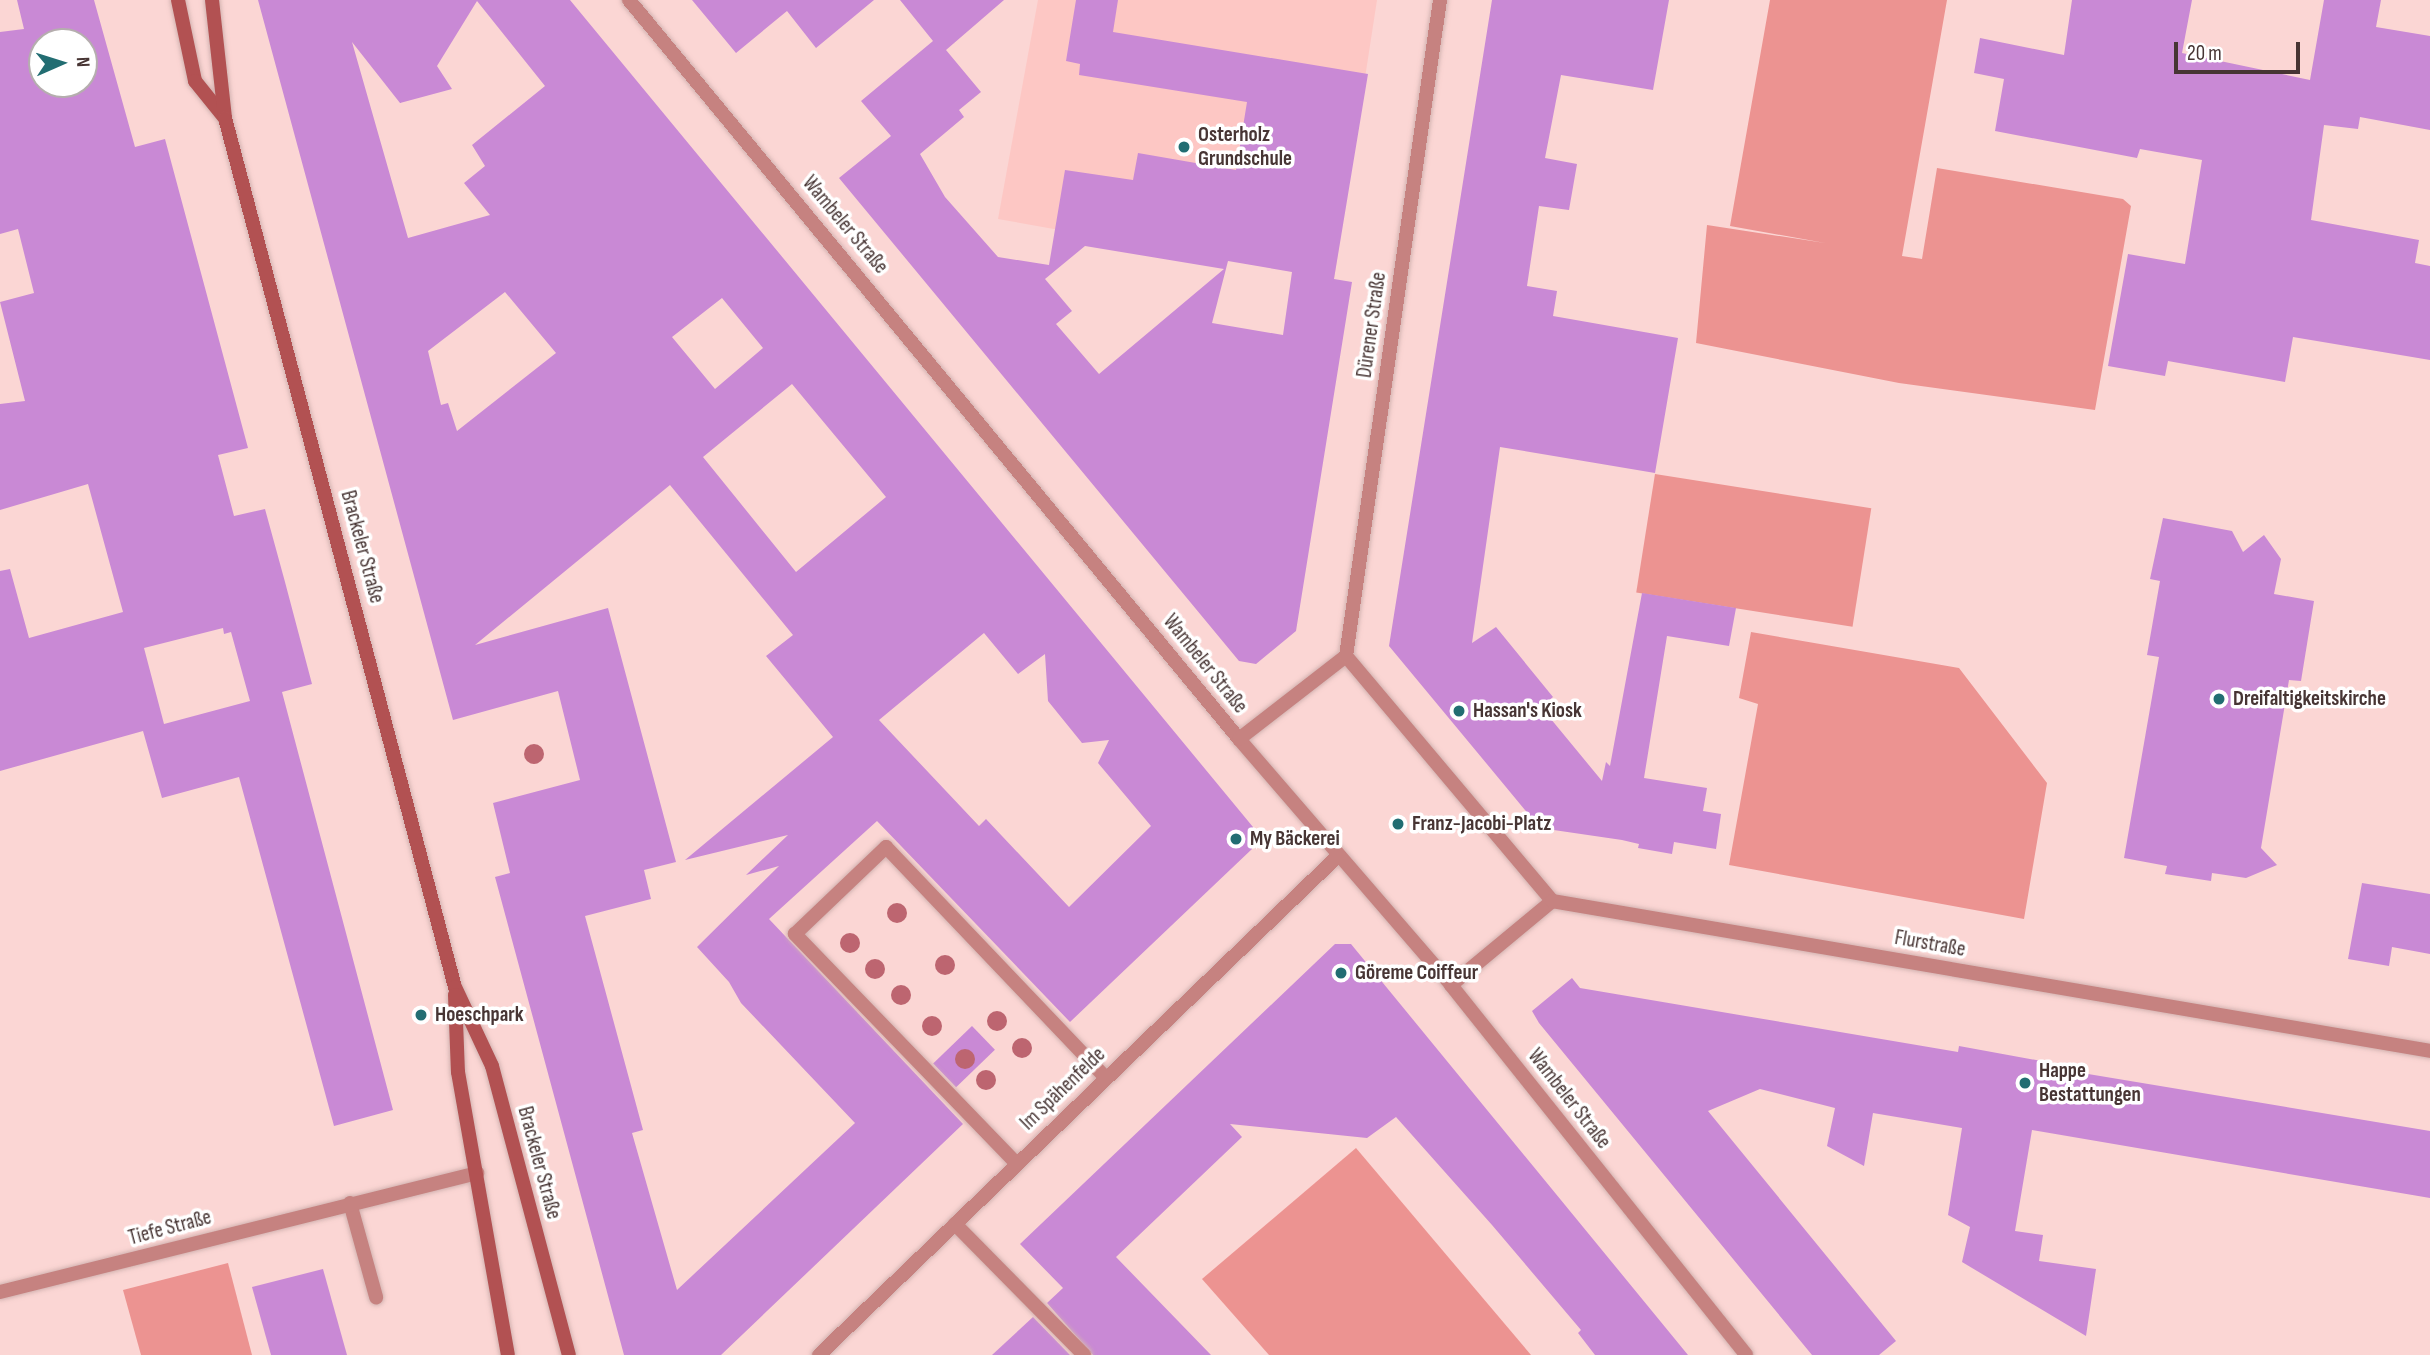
<!DOCTYPE html>
<html>
<head>
<meta charset="utf-8">
<style>
	body { margin:0 }
	#map { position:relative; width:2430px; height:1355px; overflow:hidden; background:#fbd6d4; font-family:"Sofia Sans Condensed",sans-serif }
	div>[style] { position:absolute }
	.built>* { inset:0; background:#fdc7c4 }
	.green>* { inset:0; background:#ec9391; transform-origin:0 0 }
	.building>* { inset:0; background:#c989d5; transform-origin:0 0 }
	.roads { filter:drop-shadow(0 0 2px #d3b3b1) drop-shadow(0 0 2px #d3b3b1) }
	.lane>* { height:14px; margin:-7px; padding:0 7px; transform-origin:7px; border-radius:7px; background:#c68280 }
	.street>* { height:14px; margin:-7px; padding:0 7px; transform-origin:7px; border-radius:7px; background:#c68280 }
	.secondary>* { height:14px; margin:-7px; padding:0 7px; transform-origin:7px; border-radius:7px; background:#b25152 }
	.trees>* { width:20px; height:20px; margin:-10px; border-radius:50%; background:#bd6570 }
	.dots>* { width:19px; height:19px; translate:-50% -50%; box-sizing:border-box; border:4px solid #fff; border-radius:50% }
	span { translate:-50% -50%; white-space:nowrap; text-align:center; line-height:1.15; -webkit-text-stroke:7px #fff; paint-order:stroke }
	.poi-label { font-size:21px; color:#473534; font-weight:700 }
	.left { translate:0 -50%; text-align:left }
	.street-label { font-size:21px; color:#473534 }
	.north { position:absolute; left:28px; top:28px; width:70px; height:70px; box-sizing:border-box; background:#fff; border:2px solid #b5aeae; border-radius:50%; rotate:87deg; font-size:19px; font-weight:700; line-height:28px; text-align:center; color:#473534 }
	.north::after { content:''; display:block; margin:auto; width:24px; height:32px; background:#226d72; clip-path:polygon(50% 0,100% 100%,50% 72%,0 100%) }
	.scale { position:absolute; left:2174px; top:42px; width:126px; height:32px; box-sizing:border-box; border:4px solid #473534; border-top:0; padding-left:9px; font-size:21px; line-height:24px; white-space:nowrap; color:#473534; -webkit-text-stroke:5px #fff; paint-order:stroke }
</style>
</head>
<body>
<div id="map">
	<div class="built">
		<div style="clip-path:polygon(1038px 0,1377px 0,1334px 279px,998px 219px)"></div>
	</div>
	<div class="green">
		<div style="clip-path:polygon(1770px 0,1947px 0,1902px 256px,1922px 259px,1937px 168px,2123px 199px,2131px 206px,2095px 410px,1899px 383px,1696px 343px,1707px 225px,1825px 243px,1730px 226px)"></div>
		<div style="left:1655px;top:474px;width:219px;height:120px;rotate:9deg"></div>
		<div style="clip-path:polygon(1751px 632px,1959px 668px,2047px 783px,2024px 919px,1729px 865px,1758px 704px,1739px 698px)"></div>
		<div style="clip-path:polygon(1356px 1148px,1531px 1355px,1269px 1355px,1202px 1279px)"></div>
		<div style="clip-path:polygon(228px 1263px,252px 1355px,141px 1355px,123px 1290px)"></div>
	</div>
	<div class="building">
		<div style="clip-path:polygon(evenodd,17px 0,94px 0,135px 147px,165px 139px,248px 448px,218px 455px,234px 516px,265px 509px,285px 582px,312px 684px,282px 692px,393px 1110px,334px 1126px,239px 777px,162px 798px,143px 731px,0 771px,0 571px,10px 569px,29px 638px,123px 612px,88px 484px,0 510px,0 404px,25px 401px,0 302px,34px 293px,18px 229px,0 234px,0 32px,24px 29px,17px 0,42px 42px,84px 42px,84px 84px,42px 84px,42px 42px,17px 0,223px 628px,224px 634px,231px 632px,250px 701px,164px 724px,144px 648px,223px 628px)"></div>
		<div style="clip-path:polygon(evenodd,258px 0,570px 0,1253px 827px,1252px 849px,1070px 1022px,877px 821px,769px 919px,963px 1124px,721px 1355px,624px 1355px,495px 877px,510px 873px,493px 803px,580px 780px,558px 691px,453px 720px,258px 0,477px 1px,545px 86px,472px 145px,485px 166px,464px 183px,490px 215px,408px 238px,352px 42px,400px 103px,452px 89px,437px 66px,477px 1px,258px 0,505px 292px,556px 353px,457px 431px,448px 403px,441px 405px,428px 351px,505px 292px,258px 0,722px 298px,763px 348px,715px 389px,672px 337px,722px 298px,258px 0,792px 384px,886px 497px,796px 572px,703px 457px,792px 384px,258px 0,670px 485px,793px 635px,766px 656px,833px 737px,685px 860px,788px 835px,746px 875px,779px 866px,697px 947px,729px 982px,741px 1003px,855px 1123px,677px 1290px,632px 1133px,643px 1130px,585px 916px,651px 899px,644px 870px,676px 862px,608px 608px,475px 645px,670px 485px,258px 0,984px 633px,1018px 674px,1045px 654px,1048px 701px,1082px 743px,1109px 740px,1098px 763px,1151px 826px,1069px 907px,986px 819px,979px 826px,879px 720px,984px 633px)"></div>
		<div style="clip-path:polygon(692px 0,874px 0,816px 48px,787px 11px,736px 53px)"></div>
		<div style="clip-path:polygon(evenodd,900px 0,1004px 0,946px 50px,981px 92px,959px 110px,964px 117px,920px 154px,945px 197px,998px 257px,1049px 265px,1065px 170px,1133px 180px,1138px 153px,1236px 170px,1247px 102px,1079px 75px,1080px 64px,1066px 61px,1076px 0,1118px 0,1113px 32px,1368px 74px,1334px 279px,1352px 282px,1296px 631px,1256px 664px,1239px 661px,839px 178px,891px 136px,861px 101px,933px 41px,900px 0,1085px 246px,1224px 269px,1099px 374px,1056px 324px,1072px 311px,1045px 279px,1085px 246px,900px 0,1228px 261px,1292px 272px,1283px 335px,1212px 323px,1228px 261px)"></div>
		<div style="clip-path:polygon(1492px 0,1669px 0,1653px 90px,1561px 75px,1545px 158px,1577px 164px,1569px 210px,1539px 206px,1527px 286px,1557px 291px,1553px 316px,1678px 338px,1655px 473px,1500px 447px,1472px 643px,1496px 627px,1553px 697px,1541px 707px,1602px 781px,1606px 762px,1610px 766px,1642px 593px,1736px 608px,1729px 646px,1667px 636px,1644px 778px,1707px 788px,1703px 811px,1721px 814px,1716px 849px,1674px 842px,1672px 854px,1638px 848px,1639px 844px,1622px 840px,1540px 828px,1389px 646px)"></div>
		<div style="clip-path:polygon(2072px 0,2192px 0,2182px 53px,2310px 80px,2324px 0,2381px 0,2376px 27px,2430px 36px,2430px 130px,2360px 117px,2358px 129px,2324px 125px,2311px 220px,2419px 240px,2415px 263px,2430px 266px,2430px 360px,2293px 337px,2285px 382px,2168px 361px,2165px 376px,2108px 366px,2128px 254px,2185px 264px,2202px 160px,2140px 149px,2137px 158px,1995px 131px,2004px 79px,1974px 73px,1980px 38px,2064px 55px)"></div>
		<div style="clip-path:polygon(2163px 518px,2232px 531px,2243px 552px,2264px 535px,2281px 559px,2274px 594px,2314px 601px,2301px 681px,2289px 680px,2261px 848px,2277px 865px,2246px 878px,2212px 873px,2211px 881px,2165px 874px,2167px 866px,2124px 858px,2159px 657px,2147px 655px,2160px 581px,2150px 579px)"></div>
		<div style="clip-path:polygon(2362px 883px,2430px 894px,2430px 954px,2392px 947px,2389px 966px,2348px 959px)"></div>
		<div style="clip-path:polygon(1335px 944px,1351px 944px,1688px 1355px,1595px 1355px,1578px 1333px,1581px 1330px,1492px 1225px,1396px 1117px,1367px 1138px,1230px 1124px,1242px 1137px,1116px 1257px,1211px 1355px,1093px 1355px,1047px 1303px,1063px 1288px,1020px 1244px)"></div>
		<div style="clip-path:polygon(1572px 978px,1580px 988px,1958px 1052px,1959px 1046px,2047px 1062px,2046px 1067px,2430px 1131px,2430px 1198px,2032px 1130px,2015px 1231px,2043px 1235px,2039px 1261px,2096px 1269px,2086px 1336px,1962px 1262px,1970px 1227px,1948px 1215px,1962px 1128px,1873px 1113px,1864px 1166px,1827px 1146px,1835px 1108px,1760px 1089px,1708px 1111px,1896px 1341px,1879px 1355px,1812px 1355px,1539px 1023px,1532px 1011px)"></div>
		<div style="left:972px;top:1026px;width:33px;height:54px;rotate:46deg"></div>
		<div style="clip-path:polygon(323px 1269px,347px 1355px,271px 1355px,252px 1287px)"></div>
		<div style="clip-path:polygon(1033px 1317px,1070px 1355px,992px 1355px)"></div>
	</div>
	<div class="roads">
		<div class="lane">
			<div style="left:1017px;top:1164px;width:320px;rotate:-134deg"></div>
			<div style="left:795px;top:934px;width:126px;rotate:-43.7deg"></div>
			<div style="left:886px;top:847px;width:318px;rotate:46.4deg"></div>
			<div style="left:955px;top:1224px;width:184px;rotate:45.4deg"></div>
		</div>
		<div class="street">
			<div style="left:629px;top:0;width:958px;rotate:50.46deg"></div>
			<div style="left:1239px;top:739px;width:325px;rotate:49.2deg"></div>
			<div style="left:1451px;top:985px;width:473px;rotate:51.4deg"></div>
			<div style="left:1346px;top:656px;width:320px;rotate:49.9deg"></div>
			<div style="left:1239px;top:739px;width:135px;rotate:-37.8deg"></div>
			<div style="left:1346px;top:656px;width:663px;rotate:-81.85deg"></div>
			<div style="left:1451px;top:985px;width:131px;rotate:-39.7deg"></div>
			<div style="left:1552px;top:901px;width:891px;rotate:9.69deg"></div>
			<div style="left:350px;top:1203px;width:98px;rotate:74.5deg"></div>
			<div style="left:0;top:1292px;width:492px;rotate:-14deg"></div>
			<div style="left:819px;top:1355px;width:721px;rotate:-43.88deg"></div>
		</div>
		<div class="secondary">
			<div style="left:178px;top:0;width:83px;rotate:78.1deg"></div>
			<div style="left:195px;top:81px;width:46px;rotate:51.1deg"></div>
			<div style="left:212px;top:0;width:119px;rotate:83.7deg"></div>
			<div style="left:225px;top:118px;width:899px;rotate:75.18deg"></div>
			<div style="left:455px;top:987px;width:87px;rotate:64.9deg"></div>
			<div style="left:492px;top:1066px;width:299px;rotate:75.1deg"></div>
			<div style="left:455px;top:995px;width:77px;rotate:87.8deg"></div>
			<div style="left:458px;top:1072px;width:287px;rotate:80deg"></div>
		</div>
	</div>
	<div class="trees">
		<div style="left:534px;top:754px"></div>
		<div style="left:897px;top:913px"></div>
		<div style="left:850px;top:943px"></div>
		<div style="left:945px;top:965px"></div>
		<div style="left:875px;top:969px"></div>
		<div style="left:901px;top:995px"></div>
		<div style="left:997px;top:1021px"></div>
		<div style="left:932px;top:1026px"></div>
		<div style="left:1022px;top:1048px"></div>
		<div style="left:965px;top:1059px"></div>
		<div style="left:986px;top:1080px"></div>
	</div>
	<div class="dots">
		<div style="left:1184px;top:147px;background:#226d72"></div>
		<div style="left:2219px;top:699px;background:#226d72"></div>
		<div style="left:1459px;top:711px;background:#226d72"></div>
		<div style="left:1398px;top:824px;background:#226d72"></div>
		<div style="left:1236px;top:839px;background:#226d72"></div>
		<div style="left:1341px;top:973px;background:#226d72"></div>
		<div style="left:421px;top:1015px;background:#226d72"></div>
		<div style="left:2025px;top:1083px;background:#226d72"></div>
	</div>
	<div class="poi-label">
		<span class="left" style="left:1198px;top:147px">Osterholz<br>Grundschule</span>
		<span class="left" style="left:2233px;top:699px">Dreifaltigkeitskirche</span>
		<span class="left" style="left:1473px;top:711px">Hassan's Kiosk</span>
		<span class="left" style="left:1412px;top:824px">Franz-Jacobi-Platz</span>
		<span class="left" style="left:1250px;top:839px">My Bäckerei</span>
		<span class="left" style="left:1355px;top:973px">Göreme Coiffeur</span>
		<span class="left" style="left:435px;top:1015px">Hoeschpark</span>
		<span class="left" style="left:2039px;top:1083px">Happe<br>Bestattungen</span>
	</div>
	<div class="street-label">
		<span style="left:845px;top:225px;rotate:50deg">Wambeler Straße</span>
		<span style="left:1372px;top:325px;rotate:-82deg">Dürener Straße</span>
		<span style="left:362px;top:547px;rotate:75deg">Brackeler Straße</span>
		<span style="left:1205px;top:664px;rotate:51deg">Wambeler Straße</span>
		<span style="left:1930px;top:944px;rotate:10deg">Flurstraße</span>
		<span style="left:1063px;top:1089px;rotate:-44deg">Im Spähenfelde</span>
		<span style="left:1569px;top:1099px;rotate:52deg">Wambeler Straße</span>
		<span style="left:539px;top:1163px;rotate:75deg">Brackeler Straße</span>
		<span style="left:170px;top:1228px;rotate:-15deg">Tiefe Straße</span>
	</div>
	<div class="north">N</div>
	<div class="scale">20 m</div>
</div>
</body>
</html>
